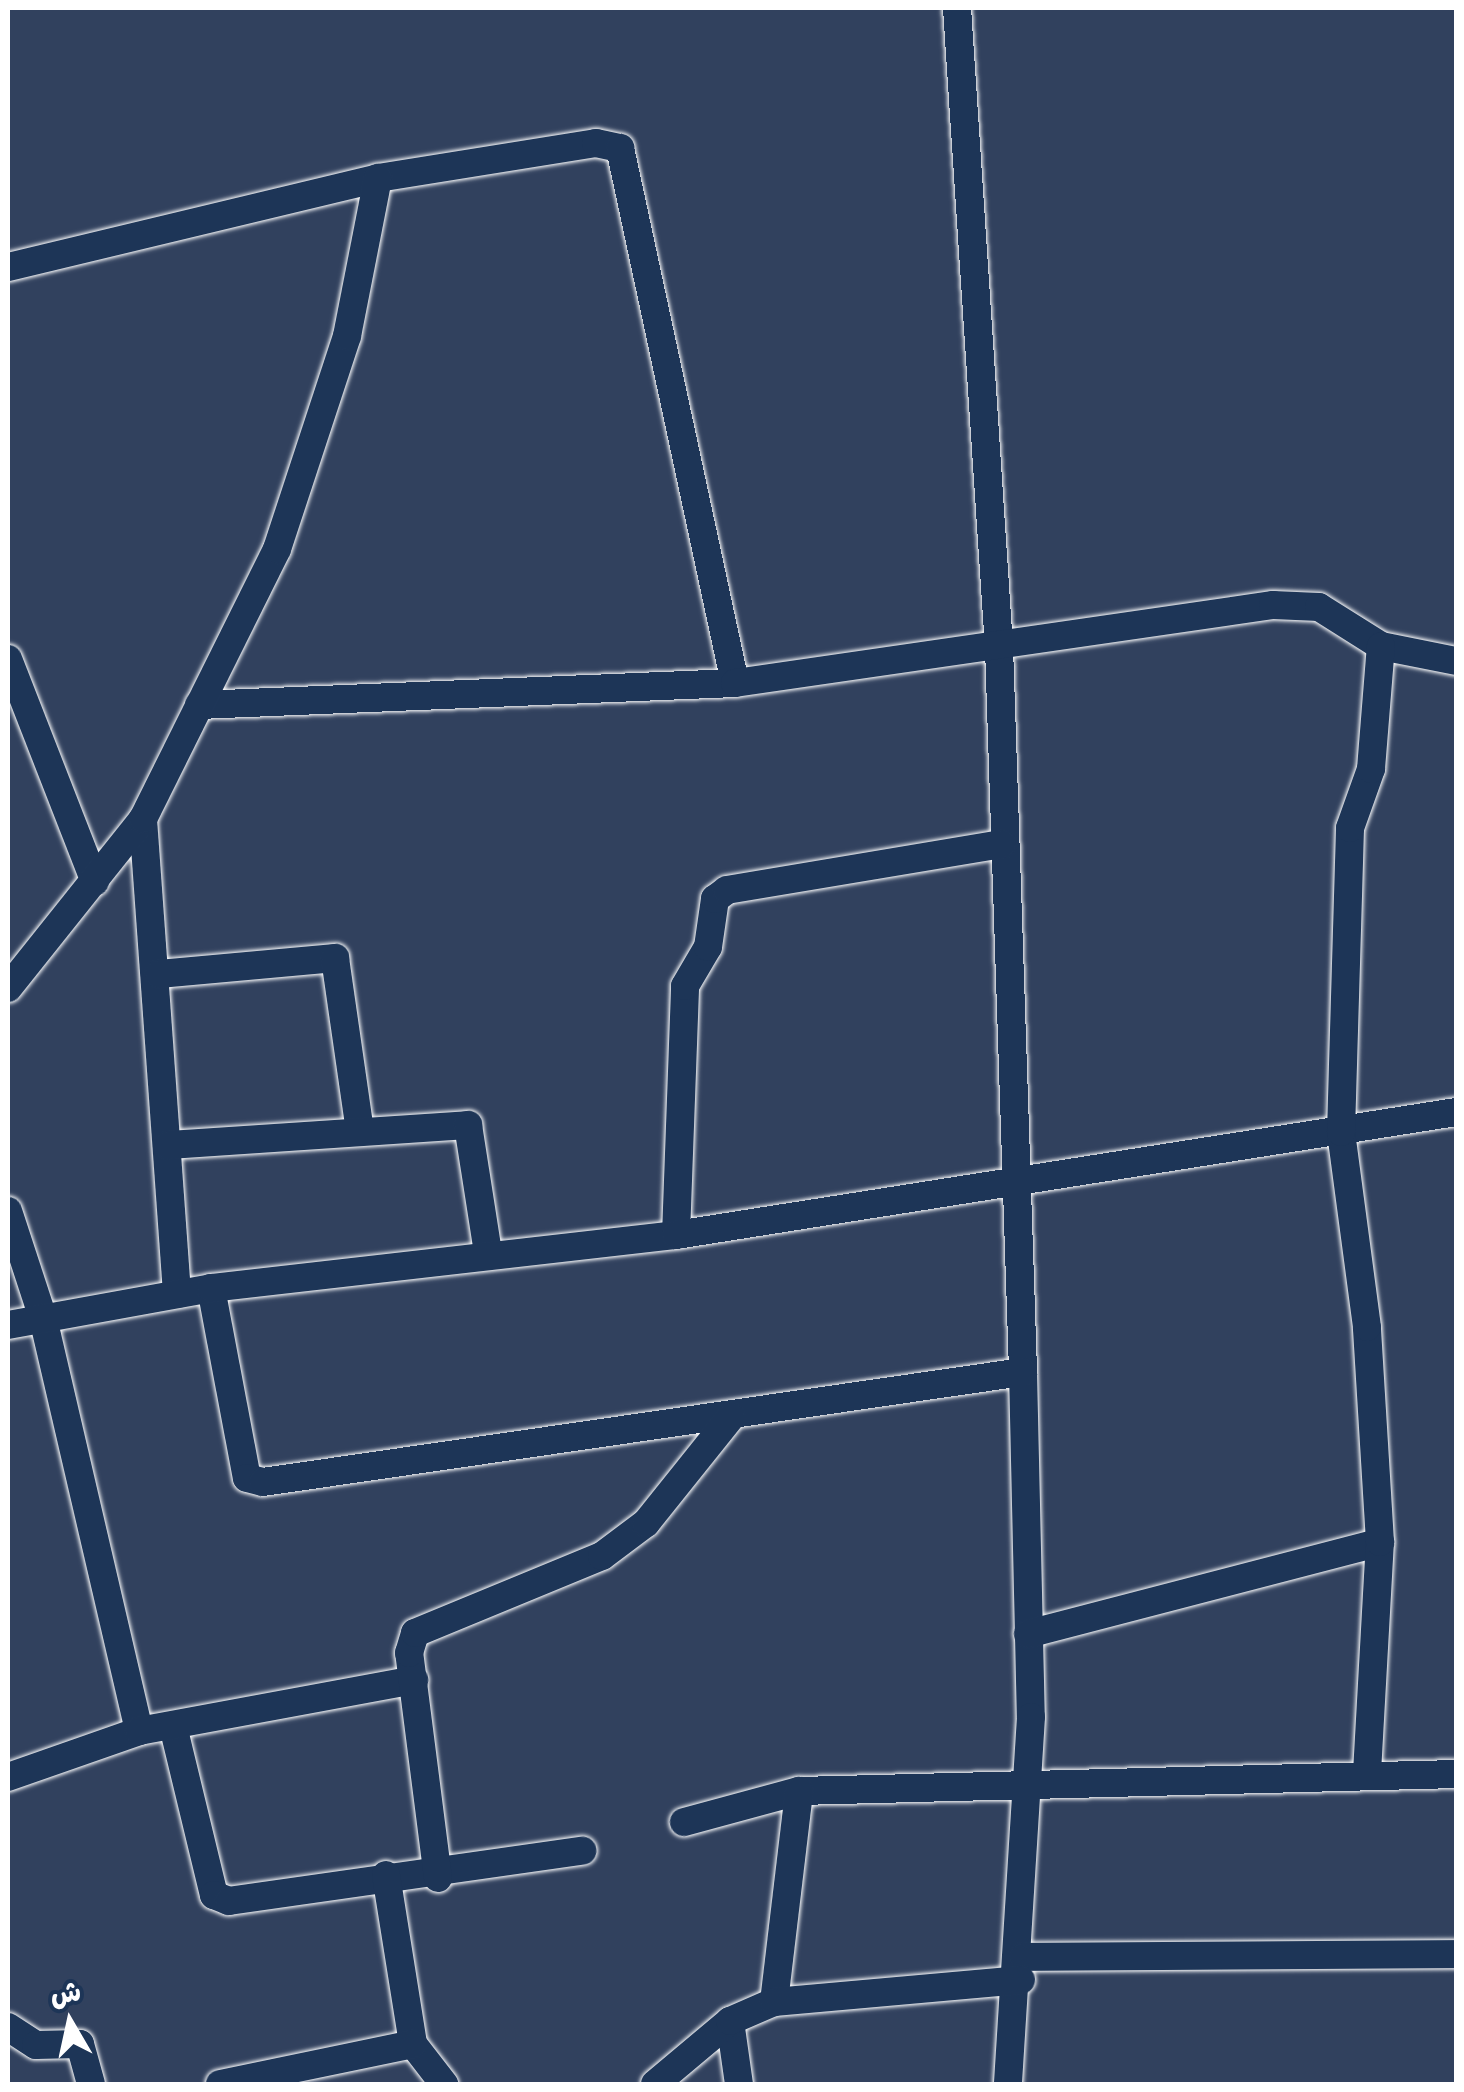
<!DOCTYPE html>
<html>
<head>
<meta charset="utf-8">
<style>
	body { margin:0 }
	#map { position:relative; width:1464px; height:2092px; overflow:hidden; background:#31415e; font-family:"Patrick Hand","Playpen Sans Arabic",sans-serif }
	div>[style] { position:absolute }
	.roads { filter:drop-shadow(0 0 2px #fff) drop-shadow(0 0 2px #fff) }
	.street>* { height:28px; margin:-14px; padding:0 14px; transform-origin:14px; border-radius:14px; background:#1d3557 }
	span { translate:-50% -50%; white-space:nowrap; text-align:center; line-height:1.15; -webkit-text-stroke:9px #1d3557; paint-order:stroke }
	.frame { position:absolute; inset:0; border:10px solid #fff; pointer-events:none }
	.north { position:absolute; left:20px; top:1972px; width:100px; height:100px; -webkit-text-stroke:8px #1d3557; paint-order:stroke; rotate:351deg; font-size:28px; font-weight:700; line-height:40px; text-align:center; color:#fff }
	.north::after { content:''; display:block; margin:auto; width:35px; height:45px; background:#fff; clip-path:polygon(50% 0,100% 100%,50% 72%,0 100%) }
</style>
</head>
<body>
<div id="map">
	<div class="roads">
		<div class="street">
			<div style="left:957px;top:8px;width:640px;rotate:86.24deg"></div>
			<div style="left:999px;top:647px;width:725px;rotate:88.1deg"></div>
			<div style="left:1023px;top:1372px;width:345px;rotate:88.7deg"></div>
			<div style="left:1031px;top:1717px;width:368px;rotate:93.6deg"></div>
			<div style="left:8px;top:267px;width:381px;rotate:-13.5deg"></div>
			<div style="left:378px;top:178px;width:221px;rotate:-9.1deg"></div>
			<div style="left:596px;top:143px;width:25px;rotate:12deg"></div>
			<div style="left:620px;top:148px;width:547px;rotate:77.87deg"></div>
			<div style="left:8px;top:659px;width:239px;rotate:68.7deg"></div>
			<div style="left:199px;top:705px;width:536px;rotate:-2.35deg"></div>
			<div style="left:735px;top:683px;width:544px;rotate:-8.25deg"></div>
			<div style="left:1273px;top:605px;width:46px;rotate:2.5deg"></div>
			<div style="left:1319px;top:607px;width:73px;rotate:32.2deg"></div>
			<div style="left:1381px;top:646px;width:76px;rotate:11.3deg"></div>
			<div style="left:143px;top:819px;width:476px;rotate:85.9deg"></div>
			<div style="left:159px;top:974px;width:177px;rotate:-5.2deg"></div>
			<div style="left:335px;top:958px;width:175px;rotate:81.8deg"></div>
			<div style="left:8px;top:988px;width:216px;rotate:-51.4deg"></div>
			<div style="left:143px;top:819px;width:301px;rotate:-63.6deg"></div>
			<div style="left:277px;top:549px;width:224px;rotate:-71.8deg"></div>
			<div style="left:347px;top:336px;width:161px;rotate:-78.9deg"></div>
			<div style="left:168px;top:1145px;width:301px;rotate:-3.8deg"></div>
			<div style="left:468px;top:1125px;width:129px;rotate:81.1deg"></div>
			<div style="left:8px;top:1211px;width:113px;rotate:71.9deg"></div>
			<div style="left:43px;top:1318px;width:424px;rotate:76.9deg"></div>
			<div style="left:676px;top:1235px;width:249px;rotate:-87.9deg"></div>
			<div style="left:685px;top:986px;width:45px;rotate:-59.5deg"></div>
			<div style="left:708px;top:947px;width:49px;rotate:-81.7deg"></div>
			<div style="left:715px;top:899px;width:15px;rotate:-37deg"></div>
			<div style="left:727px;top:890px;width:279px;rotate:-9.5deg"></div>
			<div style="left:211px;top:1288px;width:193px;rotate:79.3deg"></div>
			<div style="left:247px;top:1478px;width:16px;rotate:14deg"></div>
			<div style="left:263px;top:1482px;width:768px;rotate:-8.24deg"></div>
			<div style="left:8px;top:1325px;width:206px;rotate:-10.3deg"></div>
			<div style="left:211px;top:1288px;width:468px;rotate:-6.5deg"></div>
			<div style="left:676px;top:1235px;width:790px;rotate:-8.96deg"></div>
			<div style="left:1028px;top:1634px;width:364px;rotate:-14.6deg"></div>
			<div style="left:174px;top:1730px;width:170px;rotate:76.4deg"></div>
			<div style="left:214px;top:1895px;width:16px;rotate:22deg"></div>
			<div style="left:229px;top:1901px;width:357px;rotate:-8.1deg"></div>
			<div style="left:1367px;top:1773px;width:231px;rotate:-86.8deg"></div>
			<div style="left:1380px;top:1542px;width:215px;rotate:-93.5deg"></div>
			<div style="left:1367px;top:1327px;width:197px;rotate:-97.6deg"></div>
			<div style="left:1341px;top:1132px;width:304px;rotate:-88.3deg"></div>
			<div style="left:1350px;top:828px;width:63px;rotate:-70.4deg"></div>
			<div style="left:1371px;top:769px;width:123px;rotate:-85.4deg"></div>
			<div style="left:8px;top:1777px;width:139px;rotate:-19.3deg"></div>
			<div style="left:139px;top:1731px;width:280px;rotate:-10.5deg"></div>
			<div style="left:684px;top:1822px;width:119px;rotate:-15.1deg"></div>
			<div style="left:799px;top:1791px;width:657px;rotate:-1.48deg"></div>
			<div style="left:386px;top:1875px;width:171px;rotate:80.9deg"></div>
			<div style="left:413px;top:2044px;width:51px;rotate:52.2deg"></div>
			<div style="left:438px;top:1878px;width:227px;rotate:-97.3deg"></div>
			<div style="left:409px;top:1653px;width:21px;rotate:-73deg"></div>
			<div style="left:415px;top:1633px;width:202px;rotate:-22.4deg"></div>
			<div style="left:602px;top:1556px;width:55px;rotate:-36.9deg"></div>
			<div style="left:646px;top:1523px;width:136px;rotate:-51.3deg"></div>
			<div style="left:1023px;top:1957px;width:433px;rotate:-0.4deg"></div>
			<div style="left:774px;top:2002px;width:212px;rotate:-83.2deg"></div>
			<div style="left:730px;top:2021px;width:64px;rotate:81.9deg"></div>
			<div style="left:8px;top:2027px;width:33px;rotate:33deg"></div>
			<div style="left:36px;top:2045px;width:44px;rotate:-1.3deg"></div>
			<div style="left:80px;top:2044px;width:41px;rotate:74.6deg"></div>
			<div style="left:220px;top:2084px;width:197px;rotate:-11.7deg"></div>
			<div style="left:655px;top:2084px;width:98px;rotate:-40deg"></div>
			<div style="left:730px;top:2021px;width:48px;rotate:-23.4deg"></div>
			<div style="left:774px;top:2002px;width:248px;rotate:-5.1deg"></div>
		</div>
	</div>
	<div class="frame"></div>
	<div class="north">ش</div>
</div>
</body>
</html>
